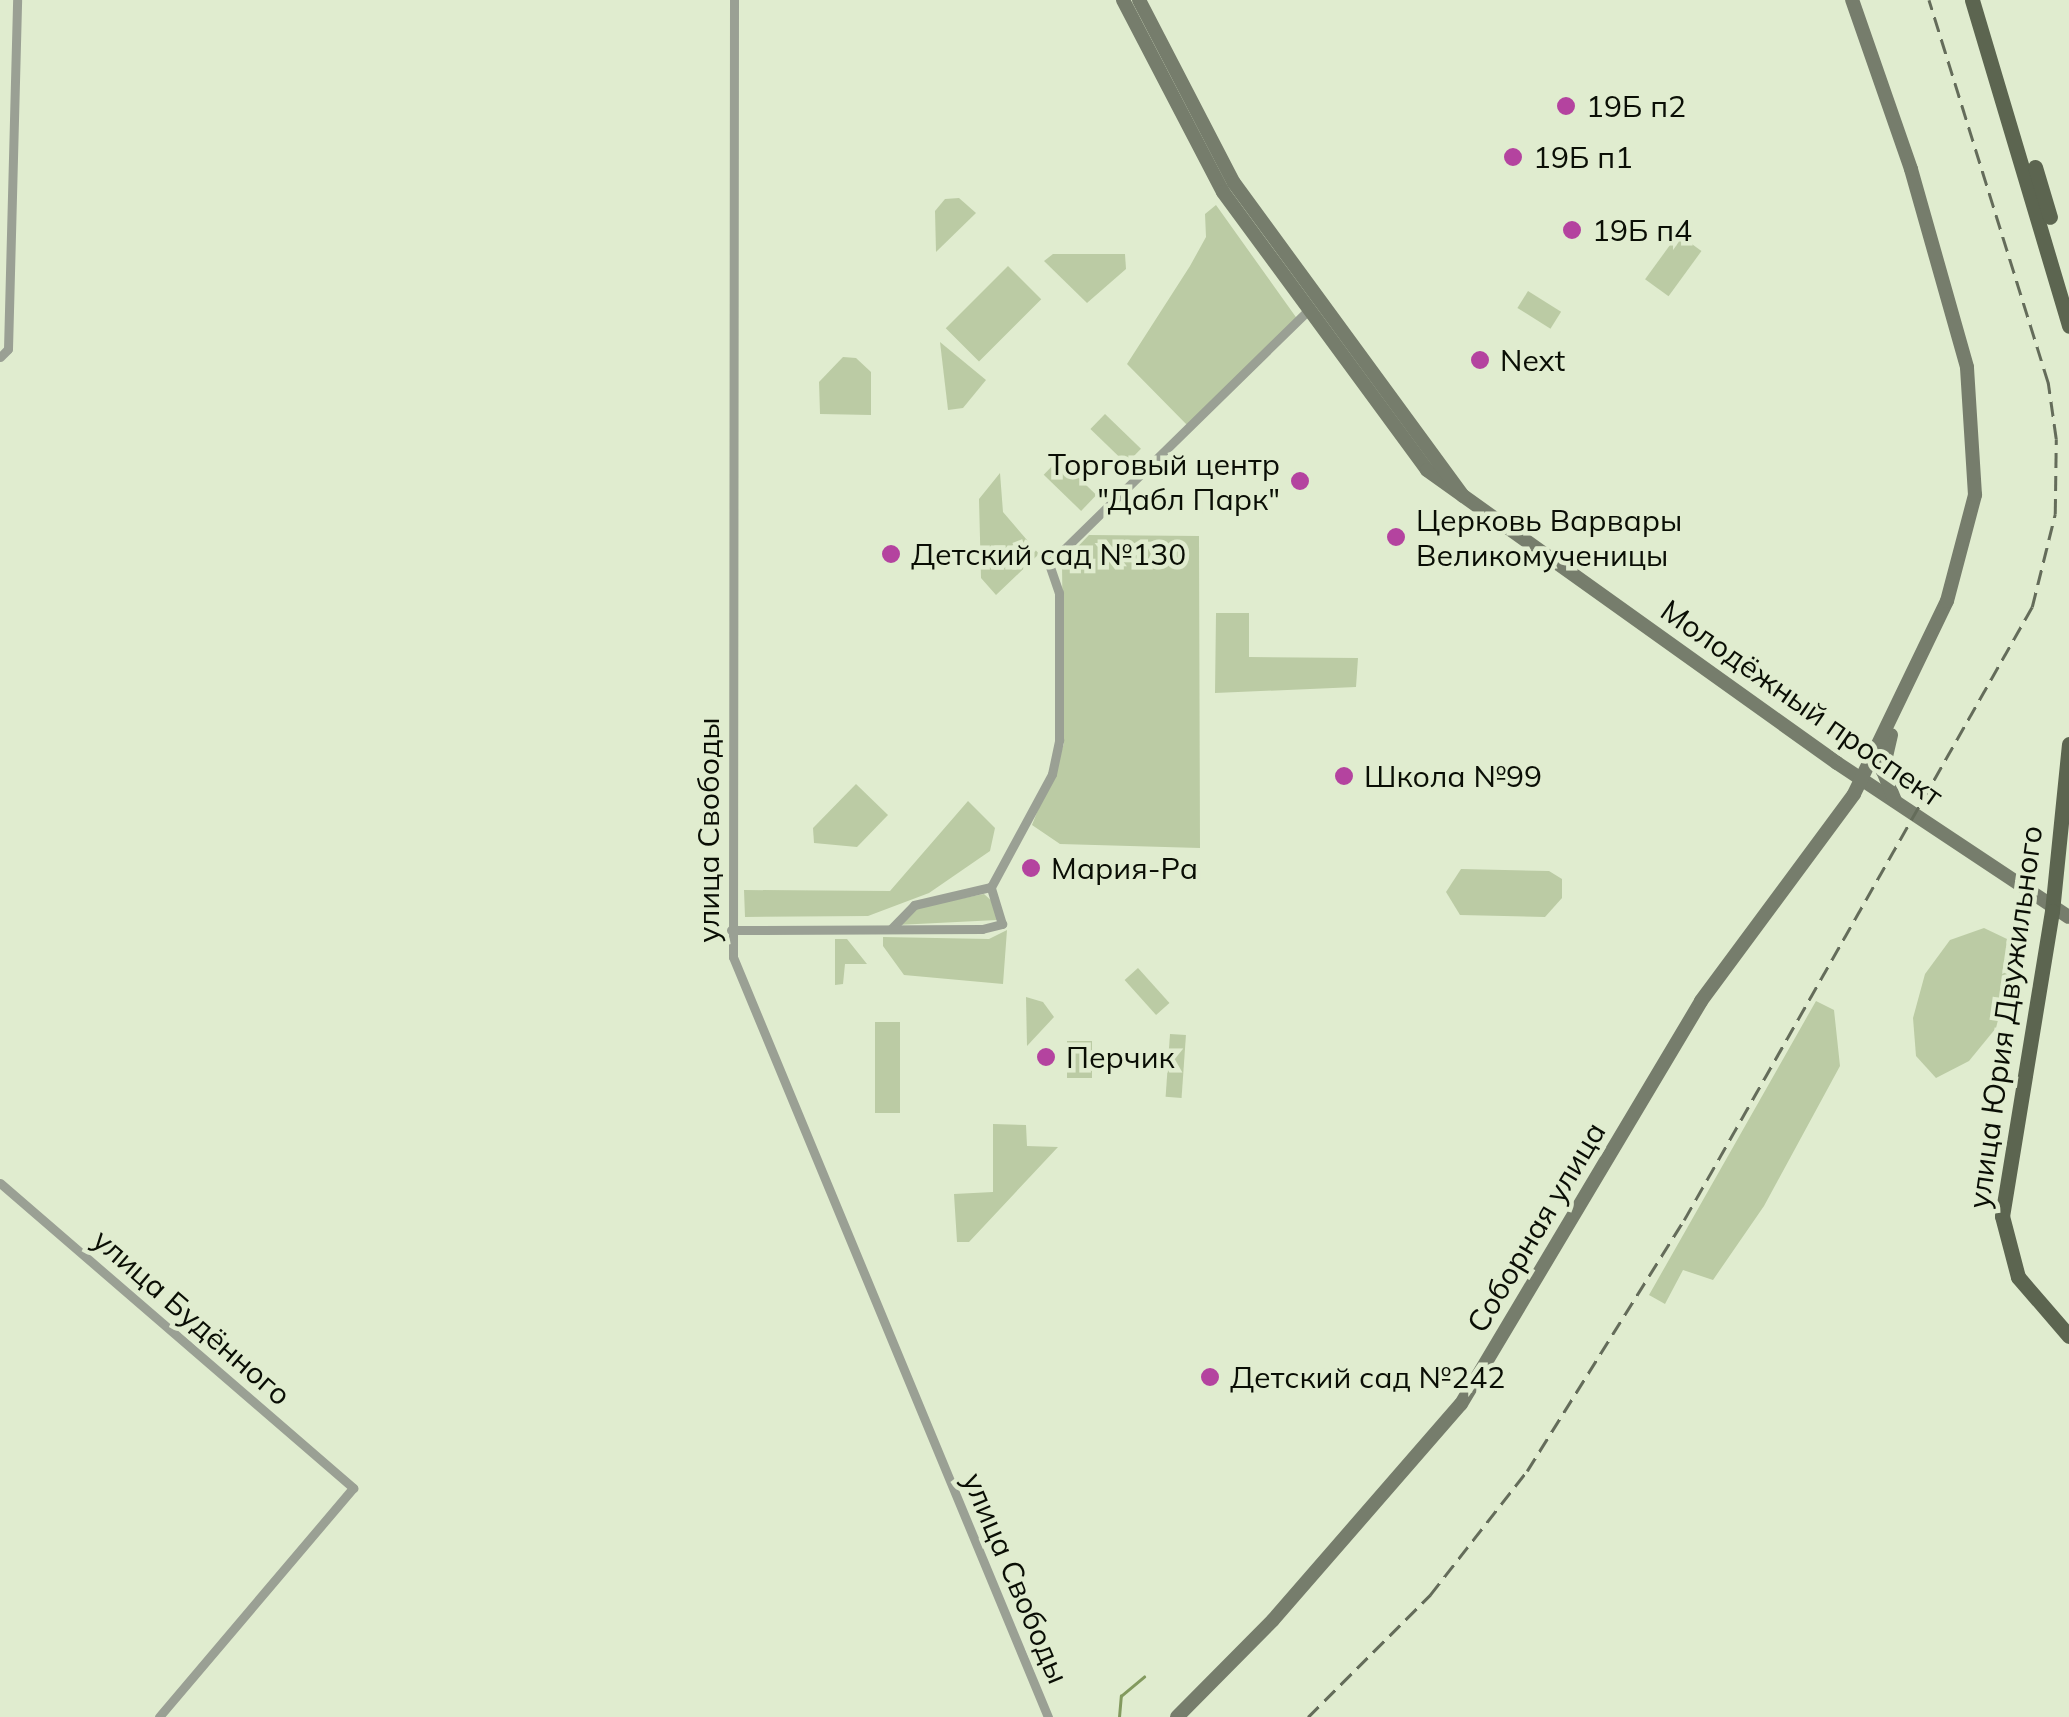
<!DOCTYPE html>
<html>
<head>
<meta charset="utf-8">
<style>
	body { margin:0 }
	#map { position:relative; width:2069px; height:1717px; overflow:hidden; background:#e0eccf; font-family:Mulish,sans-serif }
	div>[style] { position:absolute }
	.green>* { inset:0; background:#bbcba4; transform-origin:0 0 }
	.stream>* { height:2.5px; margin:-1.25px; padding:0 1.25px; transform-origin:1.25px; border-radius:1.25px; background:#839a5f }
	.street>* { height:9px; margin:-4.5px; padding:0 4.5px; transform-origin:4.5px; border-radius:4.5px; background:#9aa094 }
	.secondary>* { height:14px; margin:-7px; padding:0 7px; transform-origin:7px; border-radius:7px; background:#767d6c }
	.primary>* { height:15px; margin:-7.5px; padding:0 7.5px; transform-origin:7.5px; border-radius:7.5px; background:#5c6550 }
	.rail>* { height:2.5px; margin-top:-1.25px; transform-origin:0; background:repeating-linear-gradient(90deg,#646c5a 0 15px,transparent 0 23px) }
	.dots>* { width:28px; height:28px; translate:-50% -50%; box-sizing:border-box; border:5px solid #e0eccf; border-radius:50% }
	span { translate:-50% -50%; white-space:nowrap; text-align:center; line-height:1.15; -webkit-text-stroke:9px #e0eccf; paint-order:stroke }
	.poi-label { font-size:30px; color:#0a0e05 }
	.left { translate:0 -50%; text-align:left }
	.right { translate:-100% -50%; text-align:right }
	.street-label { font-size:30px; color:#0a0e05 }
</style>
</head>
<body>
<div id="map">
	<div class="green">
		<div style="clip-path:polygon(959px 198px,976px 213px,936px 252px,935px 211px,945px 199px)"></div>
		<div style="clip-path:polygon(1216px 205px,1298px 320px,1190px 428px,1127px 364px,1190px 266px,1206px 237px,1205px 214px)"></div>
		<div style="left:1678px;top:234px;width:29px;height:56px;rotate:36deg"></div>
		<div style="clip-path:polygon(1053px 254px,1125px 254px,1126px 269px,1087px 303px,1044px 261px)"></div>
		<div style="left:1008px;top:266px;width:47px;height:88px;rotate:45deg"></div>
		<div style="left:1528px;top:291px;width:39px;height:20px;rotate:32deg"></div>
		<div style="clip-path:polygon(940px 342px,986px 380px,963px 408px,948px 410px)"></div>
		<div style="clip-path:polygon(843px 357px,856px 358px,871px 372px,871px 415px,820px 414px,819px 382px)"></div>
		<div style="left:1105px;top:414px;width:50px;height:21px;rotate:44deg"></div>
		<div style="left:1059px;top:459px;width:52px;height:22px;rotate:44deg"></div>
		<div style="clip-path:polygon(1000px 473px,1003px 512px,1039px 554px,996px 595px,981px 578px,979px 499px)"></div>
		<div style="clip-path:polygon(1089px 535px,1199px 536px,1200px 848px,1060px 844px,1032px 825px,1064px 744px,1062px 563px)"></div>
		<div style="clip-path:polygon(1216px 613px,1249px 613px,1249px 657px,1358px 658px,1356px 687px,1215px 693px)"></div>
		<div style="clip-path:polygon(856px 784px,888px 815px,857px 847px,814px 843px,813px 828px)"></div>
		<div style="clip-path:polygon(968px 801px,995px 828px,990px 851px,929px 893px,868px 916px,745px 917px,744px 890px,890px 891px)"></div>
		<div style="clip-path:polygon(1461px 869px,1549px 871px,1562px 879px,1562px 898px,1545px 917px,1460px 915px,1446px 892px)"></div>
		<div style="clip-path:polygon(984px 894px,994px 903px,997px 920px,897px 925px,914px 908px)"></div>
		<div style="clip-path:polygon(1984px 928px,2007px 939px,2011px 969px,1996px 1028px,1969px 1061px,1936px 1078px,1916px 1056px,1913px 1018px,1925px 974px,1950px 940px)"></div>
		<div style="clip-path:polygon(1007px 930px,1003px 984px,904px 975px,883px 946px,883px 937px,989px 939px)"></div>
		<div style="clip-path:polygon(835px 939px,847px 939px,867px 964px,845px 964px,843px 984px,835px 985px)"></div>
		<div style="left:1138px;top:968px;width:47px;height:18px;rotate:48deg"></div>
		<div style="clip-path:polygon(1026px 997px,1043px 1002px,1054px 1017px,1027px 1046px)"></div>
		<div style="clip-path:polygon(1816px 1001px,1834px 1010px,1840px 1066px,1764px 1206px,1713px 1280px,1683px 1270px,1665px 1304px,1649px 1295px)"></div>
		<div style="left:875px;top:1022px;width:25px;height:91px"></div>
		<div style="left:1170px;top:1034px;width:16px;height:63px;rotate:4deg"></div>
		<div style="left:1067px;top:1041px;width:25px;height:37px"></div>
		<div style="clip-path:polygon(993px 1124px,1026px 1125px,1027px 1146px,1058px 1147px,969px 1242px,957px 1242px,954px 1194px,993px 1192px)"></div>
	</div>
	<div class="stream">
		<div style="left:1119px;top:1717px;width:21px;rotate:-85deg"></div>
		<div style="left:1121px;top:1696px;width:30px;rotate:-40deg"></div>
	</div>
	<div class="street">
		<div style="left:734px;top:0;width:957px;rotate:90.06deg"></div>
		<div style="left:733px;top:957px;width:823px;rotate:67.49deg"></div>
		<div style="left:0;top:357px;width:11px;rotate:-45deg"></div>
		<div style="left:8px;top:349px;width:349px;rotate:-88.5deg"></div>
		<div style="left:991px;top:887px;width:128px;rotate:-61.6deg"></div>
		<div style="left:1052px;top:774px;width:35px;rotate:-78deg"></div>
		<div style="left:1059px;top:740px;width:147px;rotate:-90deg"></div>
		<div style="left:1059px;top:593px;width:31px;rotate:-109deg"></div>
		<div style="left:1049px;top:564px;width:366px;rotate:-44.4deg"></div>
		<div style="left:891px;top:929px;width:33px;rotate:-46deg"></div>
		<div style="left:914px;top:905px;width:79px;rotate:-13.2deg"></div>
		<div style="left:731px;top:930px;width:251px;rotate:-0.2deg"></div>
		<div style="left:982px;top:929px;width:21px;rotate:-14deg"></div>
		<div style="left:1002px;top:924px;width:39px;rotate:-107deg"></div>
		<div style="left:0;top:1183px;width:467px;rotate:40.8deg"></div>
		<div style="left:353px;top:1488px;width:300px;rotate:130.3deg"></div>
	</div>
	<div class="secondary">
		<div style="left:1123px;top:0;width:216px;rotate:62.5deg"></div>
		<div style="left:1223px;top:192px;width:345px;rotate:53.7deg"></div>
		<div style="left:1427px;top:470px;width:504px;rotate:35.55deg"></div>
		<div style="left:1837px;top:763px;width:278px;rotate:33.6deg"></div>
		<div style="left:1139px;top:0;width:206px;rotate:62.6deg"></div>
		<div style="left:1234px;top:183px;width:388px;rotate:53.8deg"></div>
		<div style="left:1891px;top:735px;width:37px;rotate:103deg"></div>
		<div style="left:1883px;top:771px;width:32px;rotate:68deg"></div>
		<div style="left:1177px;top:1717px;width:136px;rotate:-45.3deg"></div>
		<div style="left:1273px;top:1620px;width:286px;rotate:-49deg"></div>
		<div style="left:1461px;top:1404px;width:469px;rotate:-59.2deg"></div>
		<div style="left:1701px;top:1001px;width:257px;rotate:-53.5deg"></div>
		<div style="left:1854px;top:794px;width:214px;rotate:-64.3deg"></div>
		<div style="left:1947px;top:601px;width:110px;rotate:-75.2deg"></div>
		<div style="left:1975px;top:495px;width:128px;rotate:-93.6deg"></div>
		<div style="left:1967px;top:367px;width:206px;rotate:-105.8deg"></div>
		<div style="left:1911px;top:169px;width:179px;rotate:-109.2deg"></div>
	</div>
	<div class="primary">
		<div style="left:1972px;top:0;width:340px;rotate:73.4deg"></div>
		<div style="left:2035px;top:167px;width:52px;rotate:73.3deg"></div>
		<div style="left:2069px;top:744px;width:168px;rotate:95.8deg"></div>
		<div style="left:2052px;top:911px;width:309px;rotate:99.3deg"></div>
		<div style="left:2002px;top:1216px;width:63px;rotate:75.3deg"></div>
		<div style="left:2018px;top:1277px;width:78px;rotate:49.2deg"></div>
	</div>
	<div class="rail">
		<div style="left:1308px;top:1717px;width:173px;rotate:-45deg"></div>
		<div style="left:1430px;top:1595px;width:157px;rotate:-52deg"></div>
		<div style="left:1527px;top:1471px;width:296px;rotate:-58deg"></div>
		<div style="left:1684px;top:1220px;width:705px;rotate:-60.42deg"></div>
		<div style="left:2032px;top:607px;width:96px;rotate:-76.1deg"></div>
		<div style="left:2055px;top:514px;width:75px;rotate:-89.2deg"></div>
		<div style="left:2056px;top:439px;width:57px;rotate:-98.1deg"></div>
		<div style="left:2048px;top:383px;width:401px;rotate:-107.3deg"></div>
	</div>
	<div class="dots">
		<div style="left:1566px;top:106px;background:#b4439f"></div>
		<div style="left:1513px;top:157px;background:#b4439f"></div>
		<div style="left:1572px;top:230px;background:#b4439f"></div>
		<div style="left:1480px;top:360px;background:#b4439f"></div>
		<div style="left:1300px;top:481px;background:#b4439f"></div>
		<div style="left:1396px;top:537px;background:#b4439f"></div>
		<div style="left:891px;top:554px;background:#b4439f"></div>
		<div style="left:1344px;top:776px;background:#b4439f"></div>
		<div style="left:1031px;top:868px;background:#b4439f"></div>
		<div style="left:1046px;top:1057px;background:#b4439f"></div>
		<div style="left:1210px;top:1377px;background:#b4439f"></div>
	</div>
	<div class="poi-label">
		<span class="left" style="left:1586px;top:106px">19Б п2</span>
		<span class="left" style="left:1533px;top:157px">19Б п1</span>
		<span class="left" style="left:1592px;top:230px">19Б п4</span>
		<span class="left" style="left:1500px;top:360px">Next</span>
		<span class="right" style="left:1280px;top:481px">Торговый центр<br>"Дабл Парк"</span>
		<span class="left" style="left:1416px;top:537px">Церковь Варвары<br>Великомученицы</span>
		<span class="left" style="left:911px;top:554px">Детский сад №130</span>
		<span class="left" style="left:1364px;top:776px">Школа №99</span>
		<span class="left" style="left:1051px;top:868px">Мария-Ра</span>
		<span class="left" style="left:1066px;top:1057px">Перчик</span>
		<span class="left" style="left:1230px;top:1377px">Детский сад №242</span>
	</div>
	<div class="street-label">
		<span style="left:1802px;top:703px;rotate:35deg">Молодёжный проспект</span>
		<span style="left:708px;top:830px;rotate:-90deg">улица Свободы</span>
		<span style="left:2005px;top:1017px;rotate:-82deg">улица Юрия Двужильного</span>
		<span style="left:1536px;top:1227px;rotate:-59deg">Соборная улица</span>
		<span style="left:192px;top:1317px;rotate:41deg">улица Будённого</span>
		<span style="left:1016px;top:1578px;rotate:67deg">улица Свободы</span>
	</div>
</div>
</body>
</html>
